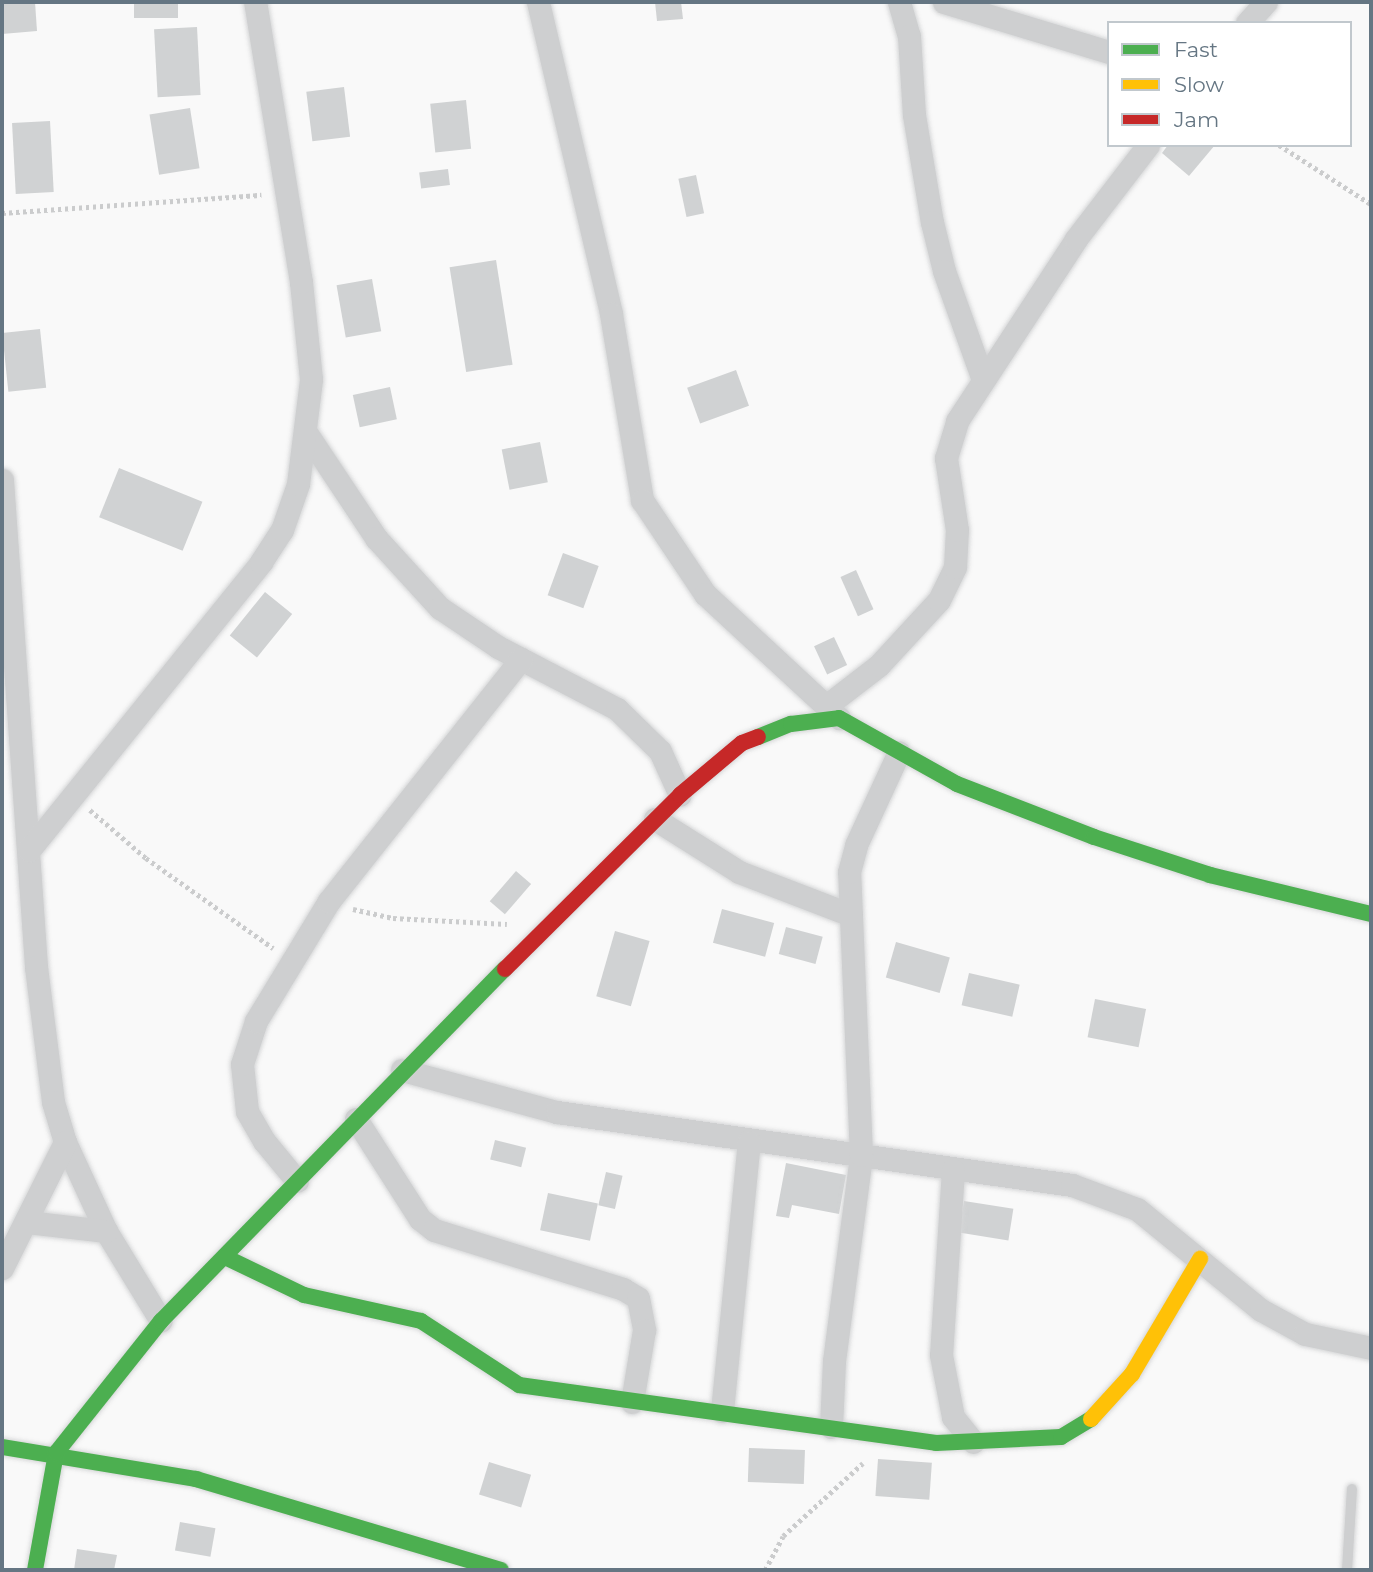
<!DOCTYPE html>
<html>
<head>
<meta charset="utf-8">
<style>
	body { margin:0 }
	#map { position:relative; width:1373px; height:1572px; overflow:hidden; background:#f9f9f9; font-family:Montserrat,sans-serif }
	div>[style] { position:absolute }
	.building>* { inset:0; background:#d0d2d3; transform-origin:0 0 }
	.path>* { height:4.5px; margin-top:-2.25px; transform-origin:0; background:repeating-linear-gradient(90deg,#cbcccd 0 3.5px,transparent 0 7px) }
	.roads { filter:drop-shadow(0 0 2px #d5d6d7) drop-shadow(0 0 2px #d5d6d7) }
	.lane>* { height:10px; margin:-5px; padding:0 5px; transform-origin:5px; border-radius:5px; background:#cecfd0 }
	.street>* { height:23px; margin:-11.5px; padding:0 11.5px; transform-origin:11.5px; border-radius:11.5px; background:#cecfd0 }
	.fast>* { height:16px; margin:-8px; padding:0 8px; transform-origin:8px; border-radius:8px; background:#4caf50 }
	.slow>* { height:16px; margin:-8px; padding:0 8px; transform-origin:8px; border-radius:8px; background:#ffc107 }
	.jam>* { height:16px; margin:-8px; padding:0 8px; transform-origin:8px; border-radius:8px; background:#c62828 }
	span { translate:-50% -50%; white-space:nowrap; text-align:center; line-height:1.15; -webkit-text-stroke:7px #fff; paint-order:stroke }
	.frame { position:absolute; inset:0; border:4px solid #657683; pointer-events:none }
	.legend { position:absolute; left:1107px; top:21px; width:245px; height:126px; box-sizing:border-box; background:#fff; border:2px solid #c1c8cd; margin:0; padding:9px 12px; list-style:none; font-size:21px; color:#657683 }
	.legend li { display:flex; align-items:center; gap:14px; height:35px }
	.legend b { width:35px; border:2px solid #c1c8cd }
</style>
</head>
<body>
<div id="map">
	<div class="building">
		<div style="clip-path:polygon(2px 2px,35px 2px,37px 31px,2px 34px)"></div>
		<div style="left:134px;top:2px;width:44px;height:16px"></div>
		<div style="clip-path:polygon(655px 2px,681px 2px,683px 19px,657px 21px)"></div>
		<div style="left:197px;top:27px;width:68px;height:43px;rotate:87deg"></div>
		<div style="left:344px;top:87px;width:50px;height:38px;rotate:83deg"></div>
		<div style="left:466px;top:100px;width:49px;height:36px;rotate:84deg"></div>
		<div style="left:190px;top:108px;width:61px;height:41px;rotate:81deg"></div>
		<div style="left:50px;top:121px;width:71px;height:38px;rotate:87deg"></div>
		<div style="clip-path:polygon(1168px 145px,1215px 145px,1189px 176px,1162px 153px)"></div>
		<div style="left:448px;top:169px;width:16px;height:29px;rotate:83deg"></div>
		<div style="left:696px;top:175px;width:39px;height:18px;rotate:78deg"></div>
		<div style="left:496px;top:260px;width:106px;height:47px;rotate:81deg"></div>
		<div style="left:372px;top:279px;width:53px;height:36px;rotate:80deg"></div>
		<div style="left:40px;top:329px;width:59px;height:38px;rotate:84deg"></div>
		<div style="left:736px;top:370px;width:38px;height:52px;rotate:70deg"></div>
		<div style="left:390px;top:387px;width:33px;height:38px;rotate:78deg"></div>
		<div style="left:540px;top:442px;width:41px;height:39px;rotate:79deg"></div>
		<div style="left:119px;top:468px;width:90px;height:53px;rotate:22deg"></div>
		<div style="left:563px;top:553px;width:38px;height:45px;rotate:20deg"></div>
		<div style="left:856px;top:570px;width:43px;height:17px;rotate:66deg"></div>
		<div style="left:265px;top:592px;width:35px;height:56px;rotate:39deg"></div>
		<div style="left:834px;top:637px;width:31px;height:22px;rotate:65deg"></div>
		<div style="left:516px;top:871px;width:20px;height:40px;rotate:41deg"></div>
		<div style="left:722px;top:909px;width:54px;height:35px;rotate:15deg"></div>
		<div style="left:786px;top:927px;width:38px;height:28px;rotate:15deg"></div>
		<div style="left:615px;top:931px;width:36px;height:68px;rotate:16deg"></div>
		<div style="left:896px;top:942px;width:56px;height:37px;rotate:16deg"></div>
		<div style="left:969px;top:973px;width:52px;height:33px;rotate:13deg"></div>
		<div style="left:1095px;top:999px;width:52px;height:39px;rotate:11deg"></div>
		<div style="left:495px;top:1140px;width:32px;height:20px;rotate:14deg"></div>
		<div style="clip-path:polygon(786px 1163px,846px 1175px,839px 1214px,792px 1205px,789px 1218px,776px 1216px)"></div>
		<div style="left:606px;top:1172px;width:17px;height:34px;rotate:13deg"></div>
		<div style="left:548px;top:1193px;width:51px;height:38px;rotate:12deg"></div>
		<div style="left:964px;top:1201px;width:50px;height:32px;rotate:9deg"></div>
		<div style="left:749px;top:1448px;width:56px;height:34px;rotate:2deg"></div>
		<div style="left:878px;top:1459px;width:54px;height:37px;rotate:4deg"></div>
		<div style="left:489px;top:1462px;width:44px;height:34px;rotate:17deg"></div>
		<div style="left:180px;top:1522px;width:36px;height:29px;rotate:10deg"></div>
		<div style="clip-path:polygon(77px 1549px,117px 1555px,114px 1570px,74px 1570px)"></div>
	</div>
	<div class="path">
		<div style="left:1279px;top:145px;width:109px;rotate:32.7deg"></div>
		<div style="left:2px;top:213px;width:260px;rotate:-4deg"></div>
		<div style="left:90px;top:810px;width:74px;rotate:40.6deg"></div>
		<div style="left:146px;top:858px;width:156px;rotate:35.3deg"></div>
		<div style="left:353px;top:909px;width:41px;rotate:12.7deg"></div>
		<div style="left:393px;top:918px;width:114px;rotate:3deg"></div>
		<div style="left:765px;top:1570px;width:38px;rotate:-62deg"></div>
		<div style="left:783px;top:1536px;width:108px;rotate:-42.4deg"></div>
	</div>
	<div class="roads">
		<div class="lane">
			<div style="left:1347px;top:1570px;width:81px;rotate:-86.5deg"></div>
		</div>
		<div class="street">
			<div style="left:538px;top:2px;width:320px;rotate:76.8deg"></div>
			<div style="left:611px;top:314px;width:189px;rotate:80.5deg"></div>
			<div style="left:642px;top:500px;width:113px;rotate:56.2deg"></div>
			<div style="left:705px;top:594px;width:183px;rotate:42.8deg"></div>
			<div style="left:899px;top:2px;width:35px;rotate:74deg"></div>
			<div style="left:909px;top:36px;width:79px;rotate:86.4deg"></div>
			<div style="left:914px;top:115px;width:109px;rotate:80.5deg"></div>
			<div style="left:932px;top:222px;width:50px;rotate:76.2deg"></div>
			<div style="left:944px;top:271px;width:116px;rotate:70.3deg"></div>
			<div style="left:944px;top:2px;width:172px;rotate:16.9deg"></div>
			<div style="left:1247px;top:23px;width:28px;rotate:-48deg"></div>
			<div style="left:307px;top:434px;width:125px;rotate:56.4deg"></div>
			<div style="left:376px;top:538px;width:95px;rotate:47.6deg"></div>
			<div style="left:440px;top:608px;width:70px;rotate:33.9deg"></div>
			<div style="left:498px;top:647px;width:134px;rotate:27.5deg"></div>
			<div style="left:617px;top:709px;width:60px;rotate:44.3deg"></div>
			<div style="left:660px;top:751px;width:48px;rotate:65.6deg"></div>
			<div style="left:2px;top:480px;width:488px;rotate:86deg"></div>
			<div style="left:36px;top:967px;width:136px;rotate:82.8deg"></div>
			<div style="left:53px;top:1102px;width:42px;rotate:73.3deg"></div>
			<div style="left:65px;top:1142px;width:98px;rotate:65.3deg"></div>
			<div style="left:106px;top:1231px;width:105px;rotate:58.6deg"></div>
			<div style="left:826px;top:706px;width:67px;rotate:-37.7deg"></div>
			<div style="left:879px;top:665px;width:88px;rotate:-47.3deg"></div>
			<div style="left:939px;top:600px;width:37px;rotate:-64deg"></div>
			<div style="left:955px;top:567px;width:37px;rotate:-87deg"></div>
			<div style="left:957px;top:530px;width:73px;rotate:-98.7deg"></div>
			<div style="left:946px;top:458px;width:39px;rotate:-73deg"></div>
			<div style="left:957px;top:421px;width:217px;rotate:-56.8deg"></div>
			<div style="left:1076px;top:239px;width:118px;rotate:-52.5deg"></div>
			<div style="left:655px;top:819px;width:99px;rotate:32.2deg"></div>
			<div style="left:739px;top:872px;width:120px;rotate:21deg"></div>
			<div style="left:29px;top:850px;width:370px;rotate:-51.1deg"></div>
			<div style="left:261px;top:562px;width:38px;rotate:-57deg"></div>
			<div style="left:282px;top:530px;width:49px;rotate:-70.8deg"></div>
			<div style="left:298px;top:484px;width:106px;rotate:-82.9deg"></div>
			<div style="left:311px;top:379px;width:98px;rotate:-95.9deg"></div>
			<div style="left:301px;top:282px;width:284px;rotate:-99.3deg"></div>
			<div style="left:402px;top:1070px;width:161px;rotate:15.2deg"></div>
			<div style="left:557px;top:1112px;width:520px;rotate:8.07deg"></div>
			<div style="left:1072px;top:1185px;width:69px;rotate:20.3deg"></div>
			<div style="left:1137px;top:1209px;width:160px;rotate:39.2deg"></div>
			<div style="left:1261px;top:1310px;width:50px;rotate:28.6deg"></div>
			<div style="left:1305px;top:1334px;width:67px;rotate:12deg"></div>
			<div style="left:356px;top:1119px;width:119px;rotate:57.4deg"></div>
			<div style="left:420px;top:1219px;width:18px;rotate:38deg"></div>
			<div style="left:434px;top:1230px;width:198px;rotate:17.3deg"></div>
			<div style="left:623px;top:1289px;width:17px;rotate:31deg"></div>
			<div style="left:638px;top:1298px;width:33px;rotate:79deg"></div>
			<div style="left:644px;top:1330px;width:73px;rotate:99.5deg"></div>
			<div style="left:953px;top:1170px;width:185px;rotate:93.7deg"></div>
			<div style="left:941px;top:1355px;width:63px;rotate:79deg"></div>
			<div style="left:953px;top:1417px;width:32px;rotate:51deg"></div>
			<div style="left:297px;top:1181px;width:52px;rotate:-129.5deg"></div>
			<div style="left:264px;top:1141px;width:34px;rotate:-120deg"></div>
			<div style="left:247px;top:1111px;width:47px;rotate:-96.1deg"></div>
			<div style="left:242px;top:1064px;width:45px;rotate:-72deg"></div>
			<div style="left:256px;top:1021px;width:140px;rotate:-58.7deg"></div>
			<div style="left:329px;top:901px;width:309px;rotate:-51.6deg"></div>
			<div style="left:27px;top:1222px;width:80px;rotate:6.5deg"></div>
			<div style="left:2px;top:1268px;width:141px;rotate:-63.4deg"></div>
			<div style="left:722px;top:1411px;width:270px;rotate:-84.3deg"></div>
			<div style="left:831px;top:1427px;width:66px;rotate:-87.4deg"></div>
			<div style="left:834px;top:1361px;width:208px;rotate:-82.5deg"></div>
			<div style="left:861px;top:1155px;width:283px;rotate:-92.4deg"></div>
			<div style="left:849px;top:872px;width:28px;rotate:-75deg"></div>
			<div style="left:856px;top:845px;width:102px;rotate:-65.2deg"></div>
		</div>
		<div class="fast">
			<div style="left:758px;top:737px;width:35px;rotate:-22deg"></div>
			<div style="left:791px;top:724px;width:48px;rotate:-7.1deg"></div>
			<div style="left:839px;top:718px;width:135px;rotate:29.2deg"></div>
			<div style="left:957px;top:784px;width:147px;rotate:21.1deg"></div>
			<div style="left:1094px;top:837px;width:122px;rotate:18.1deg"></div>
			<div style="left:1210px;top:875px;width:166px;rotate:13.6deg"></div>
			<div style="left:225px;top:1257px;width:88px;rotate:25.7deg"></div>
			<div style="left:304px;top:1295px;width:120px;rotate:12.5deg"></div>
			<div style="left:421px;top:1321px;width:117px;rotate:33.1deg"></div>
			<div style="left:519px;top:1385px;width:421px;rotate:7.9deg"></div>
			<div style="left:936px;top:1443px;width:125px;rotate:-2.7deg"></div>
			<div style="left:1061px;top:1437px;width:35px;rotate:-31deg"></div>
			<div style="left:2px;top:1447px;width:197px;rotate:9.4deg"></div>
			<div style="left:196px;top:1479px;width:318px;rotate:16.6deg"></div>
			<div style="left:35px;top:1570px;width:119px;rotate:-79.8deg"></div>
			<div style="left:56px;top:1453px;width:169px;rotate:-51.5deg"></div>
			<div style="left:161px;top:1321px;width:492px;rotate:-45.7deg"></div>
		</div>
		<div class="slow">
			<div style="left:1091px;top:1419px;width:61px;rotate:-47.7deg"></div>
			<div style="left:1132px;top:1374px;width:134px;rotate:-59.4deg"></div>
		</div>
		<div class="jam">
			<div style="left:505px;top:969px;width:247px;rotate:-44.8deg"></div>
			<div style="left:680px;top:795px;width:81px;rotate:-40deg"></div>
			<div style="left:742px;top:743px;width:17px;rotate:-21deg"></div>
		</div>
	</div>
	<div class="frame"></div>
	<ul class="legend">
	<li><b style="height:9px;background:#4caf50"></b>Fast</li>
	<li><b style="height:9px;background:#ffc107"></b>Slow</li>
	<li><b style="height:9px;background:#c62828"></b>Jam</li>
	</ul>
</div>
</body>
</html>
